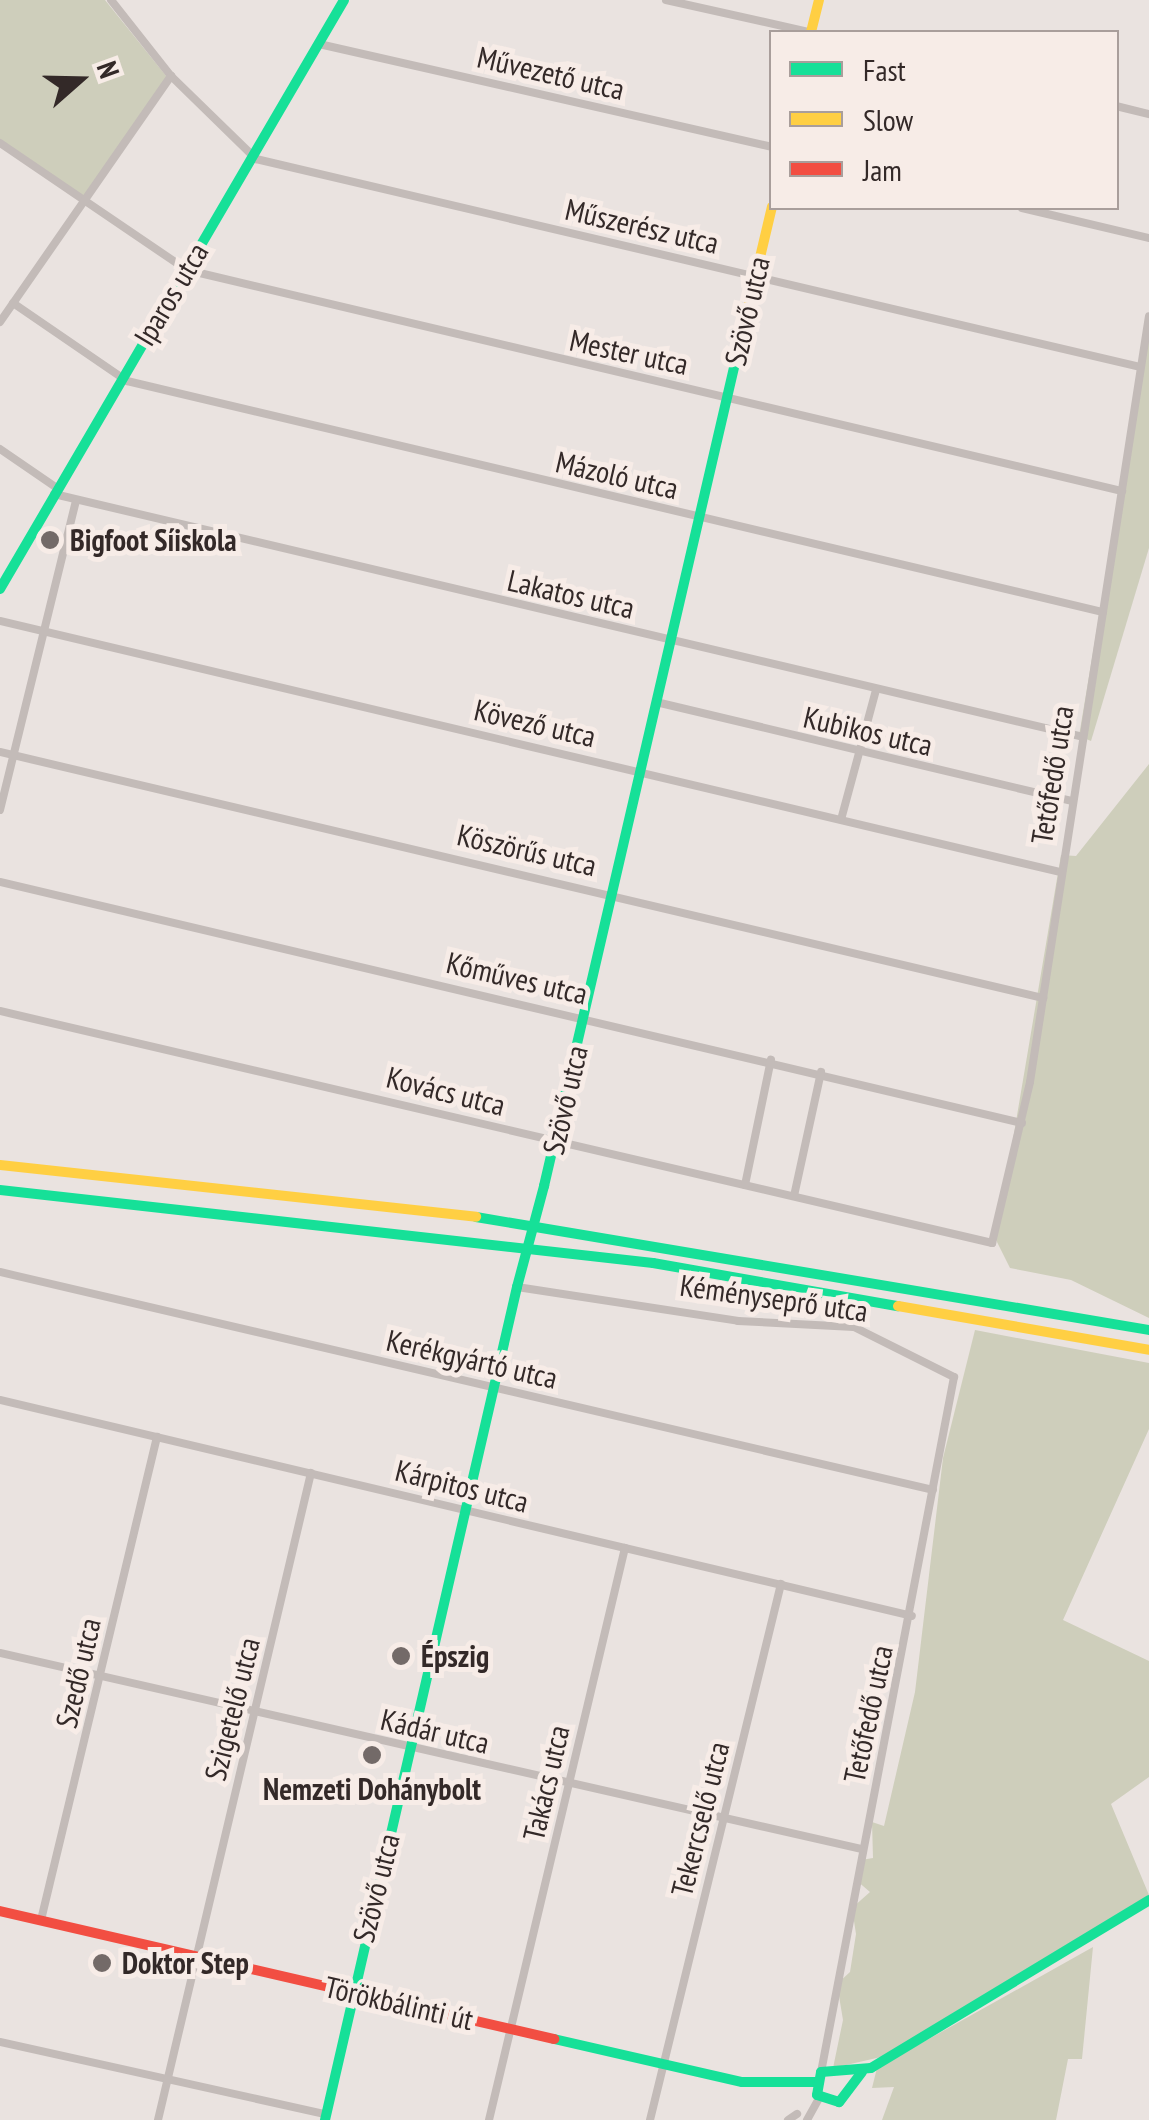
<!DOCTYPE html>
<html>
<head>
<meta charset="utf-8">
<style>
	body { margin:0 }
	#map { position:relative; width:1149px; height:2120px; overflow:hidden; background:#eae3e0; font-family:"PT Sans Narrow",sans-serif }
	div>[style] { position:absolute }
	.green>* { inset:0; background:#cecebb }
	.street>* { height:8px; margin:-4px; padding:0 4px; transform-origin:4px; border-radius:4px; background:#c3bbb8 }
	.fast>* { height:10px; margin:-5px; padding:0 5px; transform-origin:5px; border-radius:5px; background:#16e098 }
	.slow>* { height:10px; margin:-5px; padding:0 5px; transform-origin:5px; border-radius:5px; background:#ffcf43 }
	.jam>* { height:10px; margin:-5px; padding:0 5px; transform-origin:5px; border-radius:5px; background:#f24e42 }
	.fast-bridge>* { height:10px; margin:-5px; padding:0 5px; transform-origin:5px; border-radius:5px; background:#16e098 }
	.dots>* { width:28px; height:28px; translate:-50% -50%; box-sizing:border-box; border:5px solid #f7ece7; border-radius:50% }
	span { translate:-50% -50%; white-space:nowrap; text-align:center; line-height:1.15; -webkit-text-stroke:10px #f7ece7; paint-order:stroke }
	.street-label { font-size:30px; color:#332928 }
	.poi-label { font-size:30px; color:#332928; font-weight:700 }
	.left { translate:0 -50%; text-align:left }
	.legend { position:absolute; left:769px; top:30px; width:350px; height:180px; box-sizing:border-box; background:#f7ece7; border:2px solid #a99e9b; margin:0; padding:12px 18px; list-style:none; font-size:30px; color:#332928 }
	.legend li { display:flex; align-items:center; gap:20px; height:50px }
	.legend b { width:50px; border:2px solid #a99e9b }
	.north { position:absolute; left:30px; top:30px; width:100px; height:100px; -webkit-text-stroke:8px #f7ece7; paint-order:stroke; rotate:70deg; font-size:28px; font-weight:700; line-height:40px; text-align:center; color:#332928 }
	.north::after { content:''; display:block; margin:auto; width:35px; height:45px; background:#332928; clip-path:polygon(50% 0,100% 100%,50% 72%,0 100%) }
</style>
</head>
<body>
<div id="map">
	<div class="green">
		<div style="clip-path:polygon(0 0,105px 0,167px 77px,83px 198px,0 139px)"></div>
		<div style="clip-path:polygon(1149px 316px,1149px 548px,1091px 741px,1079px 736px)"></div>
		<div style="clip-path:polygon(1149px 764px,1149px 1318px,1071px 1280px,1010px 1268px,996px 1240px,1061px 855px,1076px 856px)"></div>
		<div style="clip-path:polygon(975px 1330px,1149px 1363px,1149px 1429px,1063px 1620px,1149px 1661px,1149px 1777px,1111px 1804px,1149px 1895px,881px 2057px,833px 2068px,843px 2020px,837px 1984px,850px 1972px,856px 1934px,852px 1908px,870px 1892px,856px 1880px,861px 1860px,873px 1858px,872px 1822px,884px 1826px,915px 1692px,943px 1458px)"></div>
		<div style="clip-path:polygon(1093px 1947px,1082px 2059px,1068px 2059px,1056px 2120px,882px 2120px,894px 2087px,872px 2088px,877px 2068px)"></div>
	</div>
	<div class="street">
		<div style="left:111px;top:0;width:97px;rotate:51.7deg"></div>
		<div style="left:171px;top:76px;width:119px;rotate:44.3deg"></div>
		<div style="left:256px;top:159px;width:908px;rotate:13.24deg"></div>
		<div style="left:666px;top:0;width:147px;rotate:12.6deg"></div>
		<div style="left:319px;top:44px;width:465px;rotate:12.8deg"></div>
		<div style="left:1116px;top:106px;width:34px;rotate:14deg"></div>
		<div style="left:0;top:143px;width:226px;rotate:34.2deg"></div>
		<div style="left:187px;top:270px;width:961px;rotate:13.3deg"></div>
		<div style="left:1022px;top:208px;width:130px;rotate:13.3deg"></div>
		<div style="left:13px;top:303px;width:138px;rotate:34.4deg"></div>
		<div style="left:127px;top:381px;width:1003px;rotate:13.32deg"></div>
		<div style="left:0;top:322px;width:300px;rotate:-55.2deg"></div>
		<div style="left:0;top:449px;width:69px;rotate:34.4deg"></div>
		<div style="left:54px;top:494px;width:1053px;rotate:13.28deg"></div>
		<div style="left:0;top:621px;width:1089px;rotate:13.32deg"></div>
		<div style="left:656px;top:702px;width:426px;rotate:13.4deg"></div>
		<div style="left:0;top:752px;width:1072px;rotate:13.27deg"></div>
		<div style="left:0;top:810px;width:318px;rotate:-76.2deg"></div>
		<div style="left:842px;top:816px;width:131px;rotate:-74.9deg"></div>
		<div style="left:0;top:882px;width:1050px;rotate:13.27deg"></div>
		<div style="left:0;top:1011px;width:1019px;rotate:13.16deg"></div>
		<div style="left:992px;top:1243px;width:165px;rotate:-76.7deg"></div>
		<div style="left:1030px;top:1082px;width:775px;rotate:-81.17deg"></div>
		<div style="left:745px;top:1185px;width:128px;rotate:-78.3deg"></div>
		<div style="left:794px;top:1196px;width:127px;rotate:-77.7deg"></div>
		<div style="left:0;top:1272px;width:958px;rotate:13.15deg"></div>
		<div style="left:517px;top:1287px;width:224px;rotate:8.7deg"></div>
		<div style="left:738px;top:1321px;width:116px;rotate:3deg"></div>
		<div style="left:854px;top:1327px;width:112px;rotate:26.6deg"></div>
		<div style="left:954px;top:1377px;width:708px;rotate:100.83deg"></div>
		<div style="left:0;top:1400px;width:937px;rotate:13.32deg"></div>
		<div style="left:0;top:1653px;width:883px;rotate:12.82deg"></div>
		<div style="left:41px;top:1920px;width:497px;rotate:-76.5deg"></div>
		<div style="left:0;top:2042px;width:334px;rotate:12.5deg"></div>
		<div style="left:158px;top:2120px;width:665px;rotate:-76.7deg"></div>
		<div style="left:489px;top:2120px;width:588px;rotate:-76.63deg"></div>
		<div style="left:650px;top:2120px;width:552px;rotate:-76.27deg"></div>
		<div style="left:788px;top:2120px;width:11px;rotate:-34deg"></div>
		<div style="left:807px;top:2120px;width:25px;rotate:-61deg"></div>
	</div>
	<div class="fast">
		<div style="left:0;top:589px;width:682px;rotate:-59.71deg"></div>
		<div style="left:544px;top:1186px;width:866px;rotate:-76.93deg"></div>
		<div style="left:0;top:1190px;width:657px;rotate:6.38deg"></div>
		<div style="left:653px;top:1263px;width:249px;rotate:10deg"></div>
		<div style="left:476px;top:1217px;width:682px;rotate:9.53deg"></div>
		<div style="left:554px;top:2039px;width:193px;rotate:12.9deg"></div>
		<div style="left:742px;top:2082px;width:73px"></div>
		<div style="left:862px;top:2072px;width:38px;rotate:127deg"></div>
		<div style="left:839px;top:2102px;width:23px;rotate:-162deg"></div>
		<div style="left:817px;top:2095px;width:23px;rotate:-80deg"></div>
		<div style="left:821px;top:2072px;width:50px;rotate:-4.6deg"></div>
		<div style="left:871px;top:2068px;width:325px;rotate:-31.1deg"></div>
		<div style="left:325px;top:2120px;width:855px;rotate:-77.02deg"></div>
	</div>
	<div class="slow">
		<div style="left:811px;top:32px;width:33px;rotate:-76deg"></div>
		<div style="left:740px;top:342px;width:139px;rotate:-76.7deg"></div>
		<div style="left:0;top:1165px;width:479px;rotate:6.2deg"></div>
		<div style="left:898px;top:1306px;width:255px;rotate:9.9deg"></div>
	</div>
	<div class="jam">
		<div style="left:0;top:1911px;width:569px;rotate:13.01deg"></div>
	</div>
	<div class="fast-bridge">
		<div style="left:517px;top:1287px;width:105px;rotate:-75deg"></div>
	</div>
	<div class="dots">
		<div style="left:50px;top:540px;background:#736a68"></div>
		<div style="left:401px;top:1656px;background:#736a68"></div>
		<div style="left:372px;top:1755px;background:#736a68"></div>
		<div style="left:102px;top:1963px;background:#736a68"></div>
	</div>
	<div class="street-label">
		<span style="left:551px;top:73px;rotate:13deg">Művezető utca</span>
		<span style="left:642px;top:226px;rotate:13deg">Műszerész utca</span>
		<span style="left:171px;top:294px;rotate:-59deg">Iparos utca</span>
		<span style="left:747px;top:311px;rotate:-77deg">Szövő utca</span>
		<span style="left:629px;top:352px;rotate:12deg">Mester utca</span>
		<span style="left:617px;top:475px;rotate:13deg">Mázoló utca</span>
		<span style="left:571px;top:594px;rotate:13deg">Lakatos utca</span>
		<span style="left:535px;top:723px;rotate:13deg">Kövező utca</span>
		<span style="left:868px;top:731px;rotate:13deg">Kubikos utca</span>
		<span style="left:1052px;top:775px;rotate:-81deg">Tetőfedő utca</span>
		<span style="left:527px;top:850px;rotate:13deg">Köszörűs utca</span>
		<span style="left:517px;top:978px;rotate:13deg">Kőműves utca</span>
		<span style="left:446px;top:1091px;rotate:14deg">Kovács utca</span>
		<span style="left:565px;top:1100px;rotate:-77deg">Szövő utca</span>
		<span style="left:774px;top:1298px;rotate:8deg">Kéményseprő utca</span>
		<span style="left:472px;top:1359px;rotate:13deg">Kerékgyártó utca</span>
		<span style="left:462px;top:1486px;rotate:14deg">Kárpitos utca</span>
		<span style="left:78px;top:1673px;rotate:-77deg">Szedő utca</span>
		<span style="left:232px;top:1709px;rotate:-76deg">Szigetelő utca</span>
		<span style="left:868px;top:1714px;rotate:-78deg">Tetőfedő utca</span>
		<span style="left:435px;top:1731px;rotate:13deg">Kádár utca</span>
		<span style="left:546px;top:1783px;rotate:-77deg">Takács utca</span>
		<span style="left:700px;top:1819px;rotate:-76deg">Tekercselő utca</span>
		<span style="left:376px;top:1888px;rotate:-76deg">Szövő utca</span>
		<span style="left:399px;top:2003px;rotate:13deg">Törökbálinti út</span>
	</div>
	<div class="poi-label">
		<span class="left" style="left:70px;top:540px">Bigfoot Síiskola</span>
		<span class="left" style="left:421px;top:1656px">Épszig</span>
		<span style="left:372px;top:1789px">Nemzeti Dohánybolt</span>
		<span class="left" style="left:122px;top:1963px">Doktor Step</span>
	</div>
	<ul class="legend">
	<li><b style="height:12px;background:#16e098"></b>Fast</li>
	<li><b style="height:12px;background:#ffcf43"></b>Slow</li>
	<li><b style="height:12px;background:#f24e42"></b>Jam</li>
	</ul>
	<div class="north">N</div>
</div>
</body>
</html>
